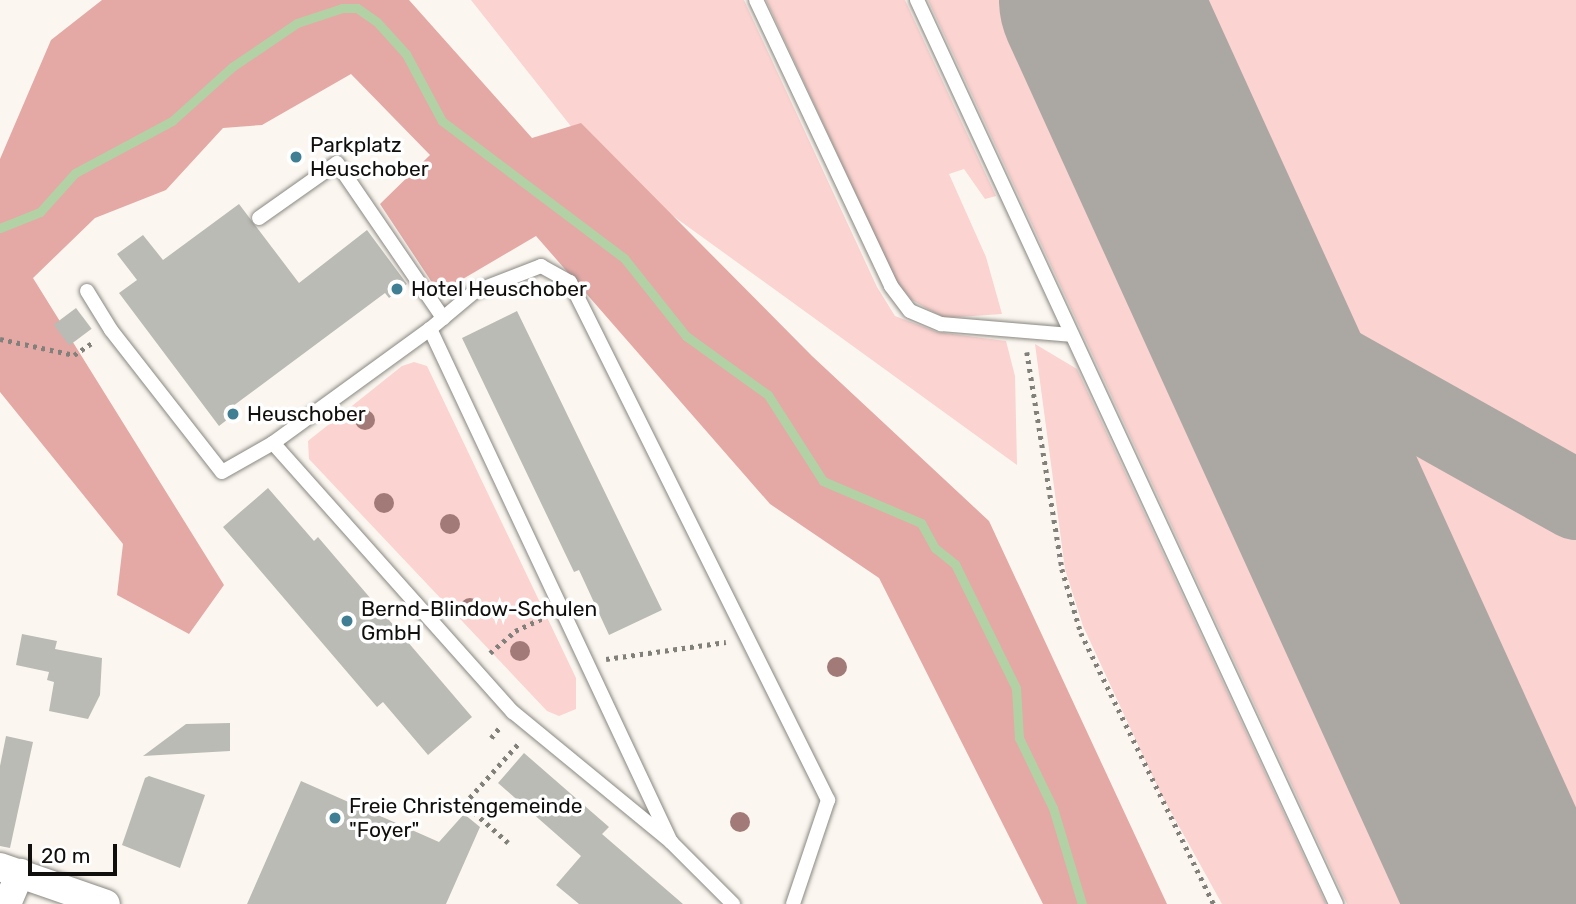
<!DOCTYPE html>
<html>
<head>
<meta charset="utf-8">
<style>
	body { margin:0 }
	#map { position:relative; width:1576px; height:904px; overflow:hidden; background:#fbf7f0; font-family:Rubik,sans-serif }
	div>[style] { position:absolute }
	.green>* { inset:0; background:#fbd3d0 }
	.forest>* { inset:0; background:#e4a9a5 }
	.stream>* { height:9px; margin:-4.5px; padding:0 4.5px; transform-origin:4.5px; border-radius:4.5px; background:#b2d2a5 }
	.taxiway>* { height:80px; margin:-40px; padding:0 40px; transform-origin:40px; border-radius:40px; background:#aba8a3 }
	.runway>* { height:200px; margin:-100px; padding:0 100px; transform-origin:100px; border-radius:100px; background:#aba8a3 }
	.building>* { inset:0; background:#babbb4; transform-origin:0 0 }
	.path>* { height:4.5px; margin-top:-2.25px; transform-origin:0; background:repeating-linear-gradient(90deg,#82807b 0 3.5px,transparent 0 8.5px) }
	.roads { filter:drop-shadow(0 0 2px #8a8781) drop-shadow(0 0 2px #8a8781) }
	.service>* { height:14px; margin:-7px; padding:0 7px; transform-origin:7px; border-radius:7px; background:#fff }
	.minor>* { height:28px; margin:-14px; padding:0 14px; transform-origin:14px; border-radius:14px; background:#fff }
	.trees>* { width:20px; height:20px; margin:-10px; border-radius:50%; background:#a27b79 }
	.dots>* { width:19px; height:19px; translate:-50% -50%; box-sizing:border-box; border:4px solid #fff; border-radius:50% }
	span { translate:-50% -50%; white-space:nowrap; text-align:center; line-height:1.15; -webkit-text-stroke:7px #fff; paint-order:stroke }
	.poi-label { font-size:21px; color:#100f0d }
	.left { translate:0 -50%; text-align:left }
	.scale { position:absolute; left:28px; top:844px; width:89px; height:32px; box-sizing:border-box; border:4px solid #100f0d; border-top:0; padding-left:9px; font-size:21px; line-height:24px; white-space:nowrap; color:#100f0d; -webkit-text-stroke:5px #fff; paint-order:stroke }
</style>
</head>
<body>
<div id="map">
	<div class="green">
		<div style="clip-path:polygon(471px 0,744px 0,877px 287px,895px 316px,937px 332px,1006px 341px,1015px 376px,1017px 465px,600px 163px)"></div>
		<div style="clip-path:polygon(766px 0,905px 0,996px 196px,985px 199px,964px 169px,949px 174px,986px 257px,1002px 314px,944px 318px,912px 300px,897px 283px)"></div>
		<div style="clip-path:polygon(928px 0,1576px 0,1576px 904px,1347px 904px)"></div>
		<div style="clip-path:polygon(1035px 344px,1077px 369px,1326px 904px,1222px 904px,1160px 792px,1083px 626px,1065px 569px)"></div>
		<div style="clip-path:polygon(414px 362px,427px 366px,576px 678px,576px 709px,559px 716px,547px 711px,309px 459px,308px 441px,402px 366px)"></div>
	</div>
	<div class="forest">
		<div style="clip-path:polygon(102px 0,409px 0,532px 138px,581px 123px,812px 356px,989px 521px,1167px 904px,1043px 904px,879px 578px,770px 504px,536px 236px,439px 293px,380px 204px,430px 155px,351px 74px,262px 125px,223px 128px,166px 190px,95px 218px,33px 278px,224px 585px,189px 634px,117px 595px,123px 544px,0 392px,0 159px,51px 40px)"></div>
	</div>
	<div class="stream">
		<div style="left:0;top:228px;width:43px;rotate:-21.8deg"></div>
		<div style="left:40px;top:212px;width:52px;rotate:-48.1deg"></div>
		<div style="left:75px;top:173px;width:110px;rotate:-28.2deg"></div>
		<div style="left:172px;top:121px;width:81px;rotate:-42deg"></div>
		<div style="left:232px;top:67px;width:78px;rotate:-34.1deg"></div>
		<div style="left:297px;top:23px;width:47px;rotate:-18.4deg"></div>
		<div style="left:342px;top:8px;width:15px"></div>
		<div style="left:357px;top:8px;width:24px;rotate:35deg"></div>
		<div style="left:377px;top:22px;width:43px;rotate:47.8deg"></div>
		<div style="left:406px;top:54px;width:76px;rotate:61.8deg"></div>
		<div style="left:442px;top:121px;width:228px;rotate:37deg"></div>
		<div style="left:624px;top:258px;width:100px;rotate:51.5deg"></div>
		<div style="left:686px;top:336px;width:101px;rotate:35.7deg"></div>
		<div style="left:768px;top:395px;width:102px;rotate:57.4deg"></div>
		<div style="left:823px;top:481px;width:107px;rotate:23.2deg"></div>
		<div style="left:921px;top:523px;width:29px;rotate:61deg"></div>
		<div style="left:935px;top:548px;width:26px;rotate:39deg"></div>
		<div style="left:955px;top:564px;width:138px;rotate:63.8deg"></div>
		<div style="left:1016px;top:688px;width:50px;rotate:86.6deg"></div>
		<div style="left:1019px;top:738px;width:78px;rotate:64.1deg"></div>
		<div style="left:1053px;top:808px;width:100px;rotate:73.2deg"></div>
	</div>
	<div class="taxiway">
		<div style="left:1241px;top:312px;width:384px;rotate:29.3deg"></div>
	</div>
	<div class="runway">
		<div style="left:1099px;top:0;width:993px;rotate:65.55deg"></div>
	</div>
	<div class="building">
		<div style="clip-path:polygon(239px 204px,299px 283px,367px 230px,407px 284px,389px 298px,385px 293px,233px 406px,237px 412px,219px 426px,119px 293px,137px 280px,117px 254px,143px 235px,163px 260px)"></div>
		<div style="left:76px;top:308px;width:26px;height:28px;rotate:53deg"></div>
		<div style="clip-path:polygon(517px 311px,662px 610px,609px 635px,579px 570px,574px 572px,462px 338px)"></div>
		<div style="clip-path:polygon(268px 488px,314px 541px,318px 537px,472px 717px,428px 755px,383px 702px,377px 707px,223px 527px)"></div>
		<div style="clip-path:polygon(22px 634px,57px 641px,55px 649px,102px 658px,100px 695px,88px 719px,49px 711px,54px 682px,47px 680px,49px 672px,16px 665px)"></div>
		<div style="clip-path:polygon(230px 723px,230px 751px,143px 756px,186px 724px)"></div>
		<div style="clip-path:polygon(6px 736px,33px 742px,10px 848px,0 846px,0 766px)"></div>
		<div style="clip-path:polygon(524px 753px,609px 827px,602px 834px,683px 904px,579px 904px,556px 885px,581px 856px,498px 783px)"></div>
		<div style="clip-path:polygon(149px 776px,205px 795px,180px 868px,122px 845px,145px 778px)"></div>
		<div style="clip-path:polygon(301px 781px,439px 842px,464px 814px,480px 827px,446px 904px,247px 904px)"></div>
	</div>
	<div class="path">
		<div style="left:0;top:339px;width:76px;rotate:12.2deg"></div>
		<div style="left:74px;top:355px;width:25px;rotate:-34deg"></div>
		<div style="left:1027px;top:352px;width:220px;rotate:80.8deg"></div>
		<div style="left:1062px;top:569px;width:67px;rotate:73.5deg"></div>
		<div style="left:1081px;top:633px;width:302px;rotate:63.9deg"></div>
		<div style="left:490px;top:653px;width:33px;rotate:-41deg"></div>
		<div style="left:515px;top:631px;width:31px;rotate:-25deg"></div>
		<div style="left:606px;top:659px;width:121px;rotate:-8.1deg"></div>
		<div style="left:491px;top:738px;width:13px;rotate:-51deg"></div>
		<div style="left:508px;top:843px;width:59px;rotate:-138.4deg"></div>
		<div style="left:464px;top:804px;width:81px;rotate:-48deg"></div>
	</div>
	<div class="roads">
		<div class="service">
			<div style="left:756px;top:0;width:316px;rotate:64.7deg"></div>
			<div style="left:891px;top:286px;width:31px;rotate:53deg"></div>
			<div style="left:910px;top:311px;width:34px;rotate:23deg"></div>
			<div style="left:941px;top:324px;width:130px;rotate:4.8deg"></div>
			<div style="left:917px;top:0;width:996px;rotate:65.13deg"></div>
			<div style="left:259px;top:218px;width:95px;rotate:-35.2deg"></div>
			<div style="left:337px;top:163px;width:188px;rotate:55.6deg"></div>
			<div style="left:87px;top:291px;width:46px;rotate:58.4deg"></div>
			<div style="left:111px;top:330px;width:180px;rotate:52deg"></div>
			<div style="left:222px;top:472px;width:59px;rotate:-29.6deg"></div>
			<div style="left:430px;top:329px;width:57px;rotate:-40.1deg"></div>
			<div style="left:474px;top:292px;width:72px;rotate:-21.2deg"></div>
			<div style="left:541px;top:266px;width:33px;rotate:29deg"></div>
			<div style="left:570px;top:282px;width:579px;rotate:63.52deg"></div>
			<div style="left:828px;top:800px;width:110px;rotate:108.6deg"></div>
			<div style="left:671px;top:842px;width:567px;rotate:-115.16deg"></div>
			<div style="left:430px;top:329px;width:194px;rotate:144deg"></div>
			<div style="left:273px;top:443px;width:361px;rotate:48.3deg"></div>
			<div style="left:513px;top:712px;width:205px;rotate:39.4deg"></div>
			<div style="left:671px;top:842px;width:88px;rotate:45deg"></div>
		</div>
		<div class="minor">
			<div style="left:0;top:867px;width:112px;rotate:19.2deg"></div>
			<div style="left:7px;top:904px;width:34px;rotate:-67deg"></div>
		</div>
	</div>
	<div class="trees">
		<div style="left:365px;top:420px"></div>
		<div style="left:384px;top:503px"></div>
		<div style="left:450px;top:524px"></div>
		<div style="left:470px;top:608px"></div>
		<div style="left:520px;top:651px"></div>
		<div style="left:837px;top:667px"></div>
		<div style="left:740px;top:822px"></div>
	</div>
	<div class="dots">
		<div style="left:296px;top:157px;background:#3f7e93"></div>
		<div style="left:397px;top:289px;background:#3f7e93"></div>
		<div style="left:233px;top:414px;background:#3f7e93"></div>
		<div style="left:347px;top:621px;background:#3f7e93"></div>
		<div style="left:335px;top:818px;background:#3f7e93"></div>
	</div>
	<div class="poi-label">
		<span class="left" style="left:310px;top:157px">Parkplatz<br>Heuschober</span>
		<span class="left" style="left:411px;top:289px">Hotel Heuschober</span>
		<span class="left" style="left:247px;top:414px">Heuschober</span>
		<span class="left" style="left:361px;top:621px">Bernd-Blindow-Schulen<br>GmbH</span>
		<span class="left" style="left:349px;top:818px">Freie Christengemeinde<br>"Foyer"</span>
	</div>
	<div class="scale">20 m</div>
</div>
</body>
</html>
